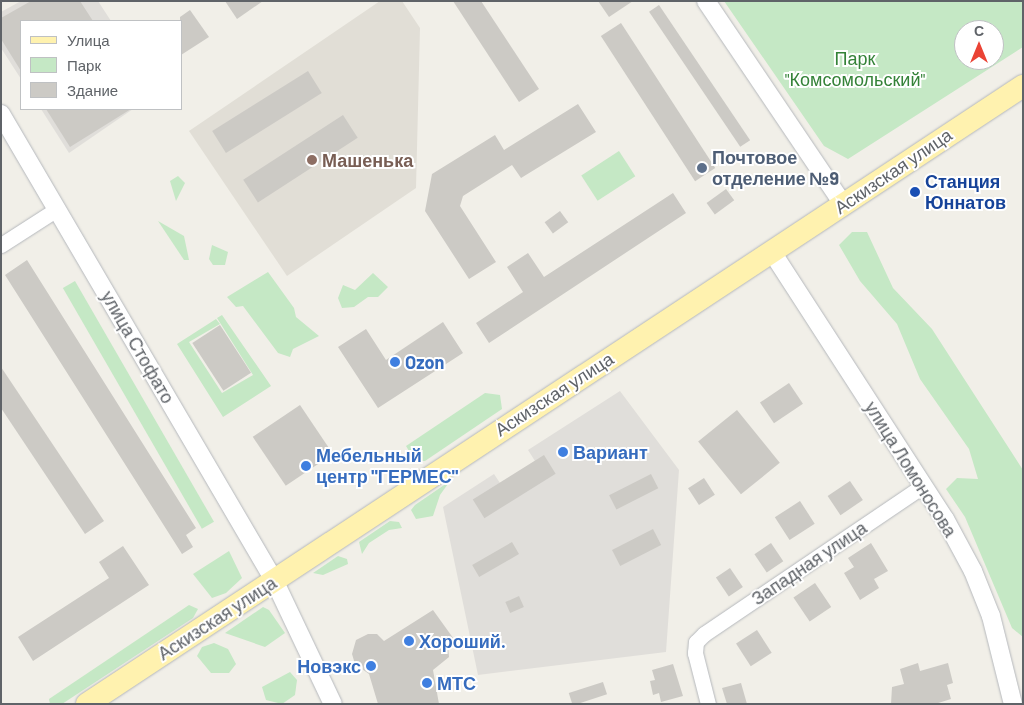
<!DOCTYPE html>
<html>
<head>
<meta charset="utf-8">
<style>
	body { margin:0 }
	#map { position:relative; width:1024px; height:705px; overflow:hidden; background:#f1efe8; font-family:Barlow,sans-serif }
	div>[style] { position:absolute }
	.industrial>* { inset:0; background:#e0deda }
	.education>* { inset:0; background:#e1ded6 }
	.green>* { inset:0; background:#c5e8c5; transform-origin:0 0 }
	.building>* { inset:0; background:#cccac5; transform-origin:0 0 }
	.roads { filter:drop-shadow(0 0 1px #b5b8bc) drop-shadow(0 0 1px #b5b8bc) }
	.minor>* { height:15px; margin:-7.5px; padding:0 7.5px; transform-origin:7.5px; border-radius:7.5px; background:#fff }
	.tertiary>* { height:18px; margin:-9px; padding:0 9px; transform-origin:9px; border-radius:9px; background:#fff }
	.primary>* { height:22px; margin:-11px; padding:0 11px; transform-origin:11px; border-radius:11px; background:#fff2af }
	.dots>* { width:14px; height:14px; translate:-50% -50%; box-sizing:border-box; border:2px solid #fff; border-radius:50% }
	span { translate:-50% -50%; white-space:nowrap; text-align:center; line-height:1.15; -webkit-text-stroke:4px #fff; paint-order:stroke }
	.park-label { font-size:18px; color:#348238 }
	.service-label { font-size:18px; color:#4e5e75; font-weight:700 }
	.left { translate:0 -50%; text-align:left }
	.education-label { font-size:18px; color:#785e54; font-weight:700 }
	.street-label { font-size:18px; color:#5f6368 }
	.transit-label { font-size:18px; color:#164399; font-weight:700 }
	.shop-label { font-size:18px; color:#366cbe; font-weight:700 }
	.right { translate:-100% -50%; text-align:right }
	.frame { position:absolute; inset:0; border:2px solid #5f6368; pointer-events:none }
	.legend { position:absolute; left:20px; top:20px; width:162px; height:90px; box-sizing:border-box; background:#fff; border:1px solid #bfc1c3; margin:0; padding:6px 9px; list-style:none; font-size:15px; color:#5f6368 }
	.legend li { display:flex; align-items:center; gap:10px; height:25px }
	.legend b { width:25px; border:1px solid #bfc1c3 }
	.north { position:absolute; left:954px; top:20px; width:50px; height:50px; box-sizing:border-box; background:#fff; border:1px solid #bfc1c3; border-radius:50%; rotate:0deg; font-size:14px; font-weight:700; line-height:20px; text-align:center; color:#5f6368 }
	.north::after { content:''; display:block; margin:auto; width:18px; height:22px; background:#ea4335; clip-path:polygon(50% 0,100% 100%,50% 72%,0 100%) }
</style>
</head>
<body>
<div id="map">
	<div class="industrial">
		<div style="clip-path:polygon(21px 1px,98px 1px,111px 21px,21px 21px,21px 79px,1px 48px,1px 12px)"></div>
		<div style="clip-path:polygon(41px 109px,133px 109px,69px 153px)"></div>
		<div style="clip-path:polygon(620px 391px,679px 470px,666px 652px,478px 675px,443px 507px,494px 474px,500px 483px,535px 461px,528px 450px)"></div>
	</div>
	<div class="education">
		<div style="clip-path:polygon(380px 1px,402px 1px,420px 28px,416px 188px,287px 276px,189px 131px)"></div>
	</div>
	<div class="green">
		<div style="clip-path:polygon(evenodd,724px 1px,1023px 1px,1023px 47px,848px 159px,824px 146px,724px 1px,964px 30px,994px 30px,994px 60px,964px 60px,964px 30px)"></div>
		<div style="left:619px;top:151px;width:30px;height:45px;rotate:57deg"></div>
		<div style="clip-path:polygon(178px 176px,185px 183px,176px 201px,170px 181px)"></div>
		<div style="clip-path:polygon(158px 221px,184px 236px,189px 260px,184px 260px)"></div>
		<div style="clip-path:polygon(852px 232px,867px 232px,893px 288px,932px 329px,1023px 470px,1023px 637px,1012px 628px,965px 517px,946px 489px,957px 478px,978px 479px,969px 449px,920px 379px,897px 324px,860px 281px,839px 245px)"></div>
		<div style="clip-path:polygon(212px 245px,228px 252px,225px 265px,213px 265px,209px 259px)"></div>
		<div style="clip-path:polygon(268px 272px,294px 308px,296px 317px,319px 336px,293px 349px,290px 357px,278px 353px,243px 306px,236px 307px,227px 297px)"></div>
		<div style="clip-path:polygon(373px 273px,388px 287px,378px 297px,368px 297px,354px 307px,342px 308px,338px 298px,343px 285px,355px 290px)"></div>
		<div style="left:75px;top:281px;width:278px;height:14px;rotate:60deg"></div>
		<div style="clip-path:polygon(222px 315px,271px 386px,223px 417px,177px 344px,216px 319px,220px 324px,189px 342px,222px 393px,253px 375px,217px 318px)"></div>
		<div style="clip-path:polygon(485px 393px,500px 395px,502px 409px,425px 461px,418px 461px,412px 456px,406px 446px)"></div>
		<div style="clip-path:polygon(450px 481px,440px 495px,433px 516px,416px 519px,411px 510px,415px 505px)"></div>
		<div style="clip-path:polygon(390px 521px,399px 522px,402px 528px,389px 530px,369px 543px,362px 554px,359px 542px)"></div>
		<div style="clip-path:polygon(229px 551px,242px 578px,226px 593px,212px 598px,193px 574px)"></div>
		<div style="clip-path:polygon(338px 556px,347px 559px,348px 564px,323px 575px,313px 573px)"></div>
		<div style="clip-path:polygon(189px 605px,198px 609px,193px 618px,62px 704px,50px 704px,49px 699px)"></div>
		<div style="clip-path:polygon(263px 607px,269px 610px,285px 633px,265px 647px,225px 633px)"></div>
		<div style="clip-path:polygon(214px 643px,228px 649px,236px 664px,229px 673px,211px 673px,197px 656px,202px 647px)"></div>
		<div style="clip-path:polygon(290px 672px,297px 680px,295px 695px,282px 704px,266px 700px,262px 687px)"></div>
	</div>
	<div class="building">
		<div style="clip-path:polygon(31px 1px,80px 1px,93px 21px,21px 21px,21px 71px,1px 39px,1px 18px)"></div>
		<div style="clip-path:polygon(225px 1px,263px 1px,237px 19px)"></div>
		<div style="clip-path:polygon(453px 1px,481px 1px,539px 89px,519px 102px)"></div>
		<div style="clip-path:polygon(598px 1px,633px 1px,609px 17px)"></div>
		<div style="left:659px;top:5px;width:163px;height:12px;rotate:56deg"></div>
		<div style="clip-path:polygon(190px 10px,209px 37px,181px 55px,180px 17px)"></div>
		<div style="left:621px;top:23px;width:173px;height:24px;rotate:57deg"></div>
		<div style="left:308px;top:71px;width:26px;height:113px;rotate:58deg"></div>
		<div style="clip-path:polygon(578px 104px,596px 132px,521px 178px,512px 165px,463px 196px,460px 206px,496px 262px,469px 279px,425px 211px,432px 174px,495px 135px,504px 150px)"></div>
		<div style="clip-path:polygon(46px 109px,131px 109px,70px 147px)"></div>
		<div style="left:343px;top:115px;width:27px;height:119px;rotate:57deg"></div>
		<div style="left:726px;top:189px;width:14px;height:24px;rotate:54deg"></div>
		<div style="clip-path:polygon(673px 193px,686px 213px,489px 343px,476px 323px,523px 292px,507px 267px,528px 253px,544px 277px)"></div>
		<div style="left:560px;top:211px;width:14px;height:19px;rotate:54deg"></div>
		<div style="clip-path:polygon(27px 260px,196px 528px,186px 535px,193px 547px,182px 554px,5px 275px)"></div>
		<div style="clip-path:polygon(443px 322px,463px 353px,378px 408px,338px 347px,366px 329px,386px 360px)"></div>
		<div style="left:220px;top:325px;width:57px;height:33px;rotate:57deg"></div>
		<div style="clip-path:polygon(1px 367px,104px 521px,85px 534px,1px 408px)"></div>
		<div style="left:789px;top:383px;width:25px;height:35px;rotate:56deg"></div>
		<div style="left:300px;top:405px;width:59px;height:57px;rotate:56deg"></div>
		<div style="left:737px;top:410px;width:68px;height:50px;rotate:51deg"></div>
		<div style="left:544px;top:455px;width:22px;height:84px;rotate:58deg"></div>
		<div style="left:651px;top:474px;width:16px;height:47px;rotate:63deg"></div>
		<div style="left:704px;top:478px;width:20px;height:19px;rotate:57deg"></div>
		<div style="left:850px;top:481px;width:23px;height:27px;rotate:56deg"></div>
		<div style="left:800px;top:501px;width:27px;height:30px;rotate:57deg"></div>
		<div style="left:653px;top:529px;width:18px;height:46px;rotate:63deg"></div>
		<div style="left:512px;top:542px;width:14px;height:46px;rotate:60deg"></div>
		<div style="left:771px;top:543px;width:22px;height:20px;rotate:56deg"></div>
		<div style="clip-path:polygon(871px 543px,888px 571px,874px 579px,879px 588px,860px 600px,844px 573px,854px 567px,848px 558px)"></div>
		<div style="clip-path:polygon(123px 546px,149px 585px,33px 661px,18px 637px,109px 578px,99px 562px)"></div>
		<div style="left:730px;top:568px;width:23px;height:17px;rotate:56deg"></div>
		<div style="left:815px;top:583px;width:29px;height:26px;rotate:56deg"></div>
		<div style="left:519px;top:596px;width:12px;height:15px;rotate:66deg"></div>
		<div style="clip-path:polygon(433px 610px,456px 642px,448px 645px,449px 657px,433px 670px,439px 704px,378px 704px,369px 674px,355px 664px,352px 654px,356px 640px,368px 634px,377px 634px,384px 641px)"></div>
		<div style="left:757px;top:630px;width:27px;height:25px;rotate:57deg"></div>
		<div style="clip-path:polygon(918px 663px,920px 671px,948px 663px,953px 683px,947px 685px,951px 699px,935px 704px,891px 704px,892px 687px,904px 684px,900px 669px)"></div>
		<div style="clip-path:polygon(673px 664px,683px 696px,661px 702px,659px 693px,653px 695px,650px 681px,655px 680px,652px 670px)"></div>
		<div style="left:603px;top:682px;width:13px;height:36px;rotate:72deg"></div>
		<div style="clip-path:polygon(741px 683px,747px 704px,727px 704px,722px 688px)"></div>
	</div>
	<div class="roads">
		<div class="minor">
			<div style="left:1px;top:245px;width:67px;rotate:-32.7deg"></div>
			<div style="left:708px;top:704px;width:53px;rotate:-104.3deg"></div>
			<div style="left:695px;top:653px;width:11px;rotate:-85deg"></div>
			<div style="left:696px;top:642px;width:11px;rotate:-45deg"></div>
			<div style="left:704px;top:634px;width:264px;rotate:-34.1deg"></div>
		</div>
		<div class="tertiary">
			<div style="left:706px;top:1px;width:245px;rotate:56deg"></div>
			<div style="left:1px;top:114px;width:540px;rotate:59.64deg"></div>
			<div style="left:274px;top:580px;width:137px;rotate:64.6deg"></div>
			<div style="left:772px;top:252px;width:318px;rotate:57.1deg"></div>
			<div style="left:945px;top:519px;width:59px;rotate:61.7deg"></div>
			<div style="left:973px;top:571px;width:48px;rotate:68.2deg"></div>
			<div style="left:991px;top:616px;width:91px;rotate:76deg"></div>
		</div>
		<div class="primary">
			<div style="left:87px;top:704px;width:1122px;rotate:-33.44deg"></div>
		</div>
	</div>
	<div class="dots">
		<div style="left:312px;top:160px;background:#8d6e63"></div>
		<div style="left:702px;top:168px;background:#5c6f8a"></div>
		<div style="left:915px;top:192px;background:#1a4fb4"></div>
		<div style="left:395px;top:362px;background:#3f7fe0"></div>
		<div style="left:563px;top:452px;background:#3f7fe0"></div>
		<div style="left:306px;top:466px;background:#3f7fe0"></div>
		<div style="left:409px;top:641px;background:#3f7fe0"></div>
		<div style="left:371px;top:666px;background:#3f7fe0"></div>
		<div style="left:427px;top:683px;background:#3f7fe0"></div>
	</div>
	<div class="park-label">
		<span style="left:855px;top:69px">Парк<br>"Комсомольский"</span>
	</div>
	<div class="service-label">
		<span class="left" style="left:712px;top:168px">Почтовое<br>отделение №9</span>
	</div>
	<div class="education-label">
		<span class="left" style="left:322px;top:160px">Машенька</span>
	</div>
	<div class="street-label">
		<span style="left:893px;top:171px;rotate:-34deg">Аскизская улица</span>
		<span style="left:138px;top:347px;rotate:60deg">улица Стофато</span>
		<span style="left:554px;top:394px;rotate:-33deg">Аскизская улица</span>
		<span style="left:911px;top:469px;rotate:58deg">улица Ломоносова</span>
		<span style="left:809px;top:563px;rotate:-34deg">Западная улица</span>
		<span style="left:217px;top:618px;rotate:-33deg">Аскизская улица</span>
	</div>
	<div class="transit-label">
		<span class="left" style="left:925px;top:192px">Станция<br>Юннатов</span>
	</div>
	<div class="shop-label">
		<span class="left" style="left:405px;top:362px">Ozon</span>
		<span class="left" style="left:573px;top:452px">Вариант</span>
		<span class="left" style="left:316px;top:466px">Мебельный<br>центр "ГЕРМЕС"</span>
		<span class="left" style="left:419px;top:641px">Хороший.</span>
		<span class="right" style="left:361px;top:666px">Новэкс</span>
		<span class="left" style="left:437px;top:683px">МТС</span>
	</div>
	<div class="frame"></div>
	<ul class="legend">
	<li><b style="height:6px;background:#fff2af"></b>Улица</li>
	<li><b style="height:14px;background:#c5e8c5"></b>Парк</li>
	<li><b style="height:14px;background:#cccac5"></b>Здание</li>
	</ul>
	<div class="north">С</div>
</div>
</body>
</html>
